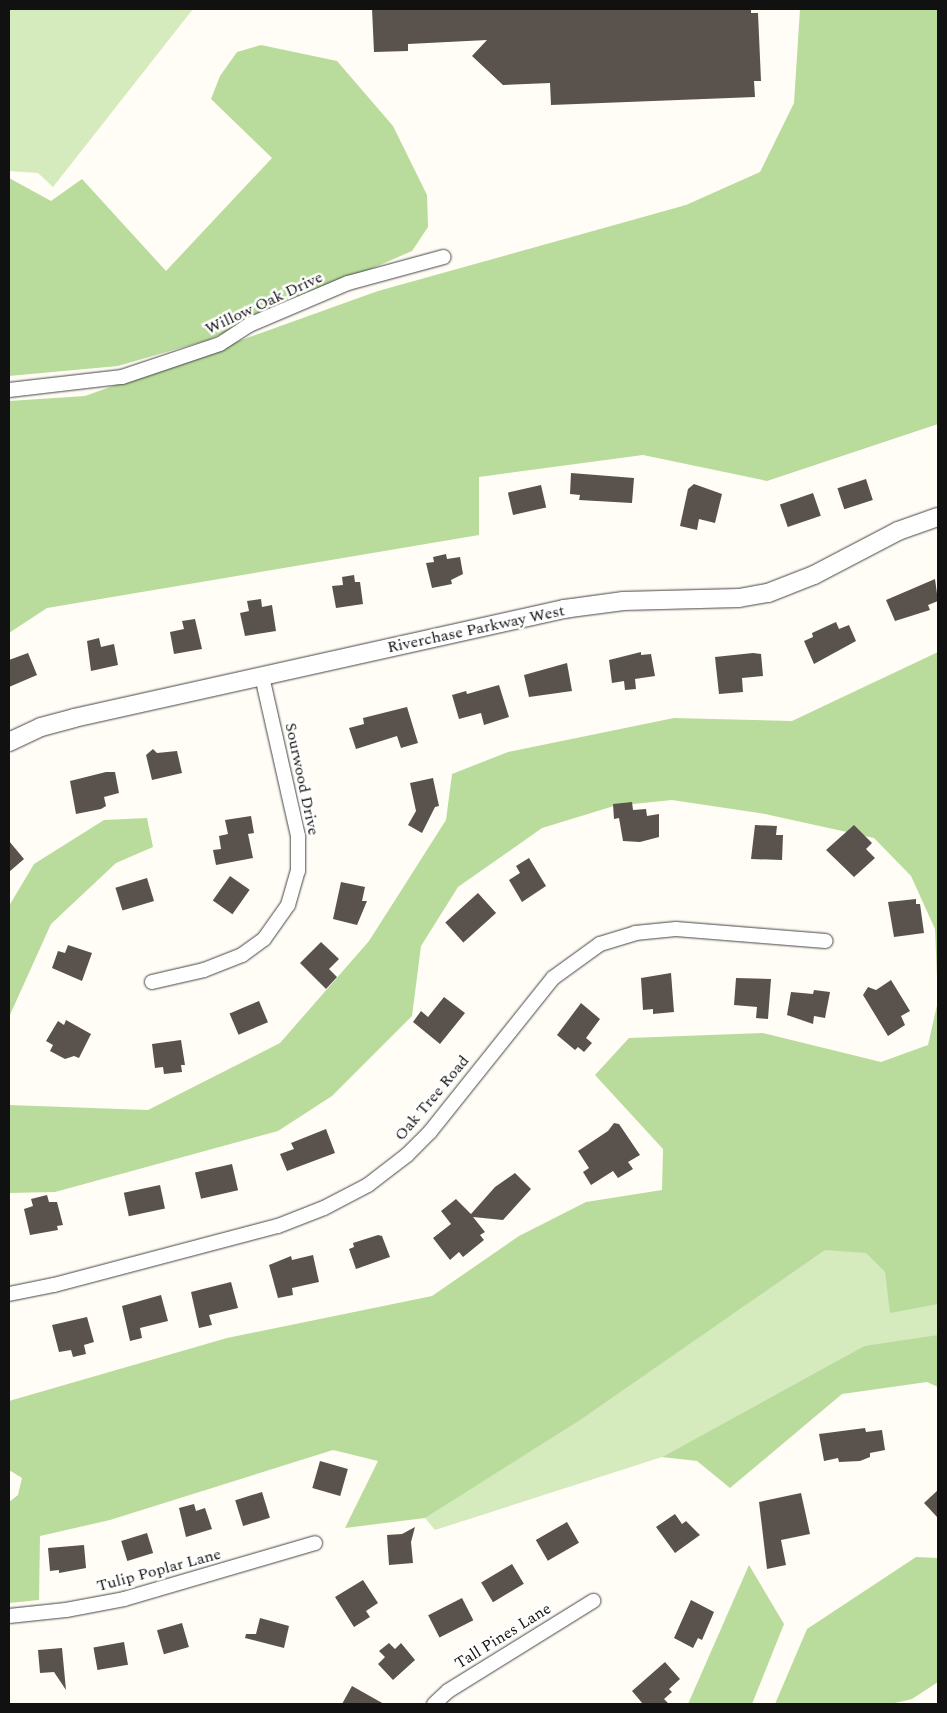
<!DOCTYPE html>
<html>
<head>
<meta charset="utf-8">
<style>
	body { margin:0 }
	#map { position:relative; width:947px; height:1713px; overflow:hidden; background:#fffdf5; font-family:Spectral,serif }
	div>[style] { position:absolute }
	.green>* { inset:0; background:#d5ebbd }
	.forest>* { inset:0; background:#b9dc9c }
	.building>* { inset:0; background:#5a524d; transform-origin:0 0 }
	.roads { filter:drop-shadow(0 0 1px #444) drop-shadow(0 0 1px #444) }
	.minor>* { height:14px; margin:-7px; padding:0 7px; transform-origin:7px; border-radius:7px; background:#fff }
	.tertiary>* { height:18px; margin:-9px; padding:0 9px; transform-origin:9px; border-radius:9px; background:#fff }
	span { translate:-50% -50%; white-space:nowrap; text-align:center; line-height:1.15; -webkit-text-stroke:5px #fff; paint-order:stroke }
	.street-label { font-size:16px; color:#111 }
	.frame { position:absolute; inset:0; border:10px solid #111; pointer-events:none }
</style>
</head>
<body>
<div id="map">
	<div class="green">
		<div style="clip-path:polygon(9px 9px,193px 9px,53px 187px,38px 173px,9px 171px)"></div>
		<div style="clip-path:polygon(938px 1220px,938px 1337px,864px 1346px,662px 1457px,435px 1530px,425px 1518px,830px 1229px)"></div>
	</div>
	<div class="forest">
		<div style="clip-path:polygon(800px 9px,938px 9px,938px 424px,767px 481px,643px 455px,479px 477px,479px 535px,47px 608px,9px 633px,9px 401px,85px 396px,378px 291px,686px 205px,760px 172px,794px 103px)"></div>
		<div style="clip-path:polygon(261px 45px,337px 61px,393px 126px,427px 195px,428px 227px,412px 251px,208px 340px,118px 366px,9px 376px,9px 178px,51px 201px,82px 179px,166px 271px,272px 158px,211px 99px,220px 76px,237px 52px)"></div>
		<div style="clip-path:polygon(938px 652px,938px 1001px,935px 929px,911px 876px,874px 838px,765px 814px,672px 800px,614px 806px,542px 828px,458px 887px,421px 946px,412px 1016px,332px 1096px,278px 1131px,55px 1192px,9px 1193px,9px 1105px,148px 1110px,280px 1043px,369px 941px,446px 820px,452px 774px,508px 752px,674px 718px,792px 721px)"></div>
		<div style="clip-path:polygon(147px 818px,153px 847px,116px 863px,51px 924px,9px 1017px,9px 906px,34px 864px,104px 820px)"></div>
		<div style="clip-path:polygon(938px 1001px,938px 1304px,890px 1313px,885px 1272px,866px 1253px,825px 1250px,580px 1420px,425px 1518px,345px 1528px,378px 1461px,333px 1450px,110px 1520px,40px 1536px,39px 1600px,9px 1603px,9px 1502px,18px 1495px,22px 1478px,9px 1470px,9px 1401px,227px 1338px,432px 1296px,519px 1236px,586px 1202px,662px 1190px,663px 1149px,595px 1075px,629px 1038px,763px 1033px,881px 1062px,928px 1045px)"></div>
		<div style="clip-path:polygon(938px 1335px,938px 1387px,927px 1382px,842px 1394px,730px 1488px,697px 1461px,662px 1457px,864px 1346px)"></div>
		<div style="clip-path:polygon(916px 1557px,938px 1558px,938px 1682px,912px 1699px,891px 1704px,775px 1704px,807px 1629px)"></div>
		<div style="clip-path:polygon(749px 1565px,784px 1624px,752px 1704px,688px 1704px)"></div>
	</div>
	<div class="building">
		<div style="clip-path:polygon(372px 9px,751px 9px,751px 13px,758px 13px,761px 81px,754px 81px,755px 97px,551px 105px,550px 83px,503px 85px,472px 56px,487px 40px,408px 44px,408px 51px,374px 52px)"></div>
		<div style="clip-path:polygon(571px 473px,634px 478px,632px 503px,579px 500px,580px 495px,570px 494px)"></div>
		<div style="left:866px;top:479px;width:22px;height:30px;rotate:72deg"></div>
		<div style="clip-path:polygon(694px 484px,722px 494px,715px 523px,699px 519px,697px 530px,680px 526px,688px 489px)"></div>
		<div style="left:541px;top:485px;width:23px;height:34px;rotate:77deg"></div>
		<div style="left:813px;top:493px;width:24px;height:35px;rotate:71deg"></div>
		<div style="clip-path:polygon(446px 554px,447px 559px,460px 557px,463px 574px,451px 580px,452px 584px,432px 588px,426px 563px,434px 562px,433px 557px)"></div>
		<div style="clip-path:polygon(354px 575px,355px 582px,360px 582px,363px 604px,336px 608px,332px 586px,343px 585px,342px 577px)"></div>
		<div style="clip-path:polygon(935px 579px,938px 601px,928px 605px,930px 610px,895px 621px,886px 600px)"></div>
		<div style="clip-path:polygon(261px 599px,262px 607px,272px 605px,276px 631px,245px 636px,240px 613px,249px 611px,247px 601px)"></div>
		<div style="clip-path:polygon(195px 619px,202px 649px,174px 654px,170px 632px,184px 629px,182px 621px)"></div>
		<div style="clip-path:polygon(836px 622px,839px 629px,849px 625px,856px 641px,814px 664px,804px 641px,813px 637px,812px 633px)"></div>
		<div style="clip-path:polygon(99px 638px,101px 647px,114px 644px,118px 665px,91px 671px,87px 641px)"></div>
		<div style="clip-path:polygon(641px 652px,641px 655px,651px 654px,655px 676px,635px 679px,636px 689px,625px 690px,624px 681px,612px 683px,609px 660px)"></div>
		<div style="clip-path:polygon(28px 653px,37px 675px,9px 687px,9px 660px)"></div>
		<div style="clip-path:polygon(753px 653px,761px 654px,763px 676px,742px 678px,743px 692px,719px 694px,715px 657px)"></div>
		<div style="clip-path:polygon(567px 663px,572px 691px,529px 697px,524px 675px)"></div>
		<div style="clip-path:polygon(499px 685px,509px 717px,484px 725px,481px 713px,459px 719px,452px 695px,466px 691px,467px 694px)"></div>
		<div style="clip-path:polygon(407px 707px,418px 743px,401px 748px,397px 736px,356px 749px,349px 728px,364px 724px,363px 718px)"></div>
		<div style="clip-path:polygon(153px 749px,157px 753px,177px 751px,182px 773px,152px 780px,146px 755px)"></div>
		<div style="clip-path:polygon(106px 772px,115px 772px,119px 793px,104px 797px,106px 806px,101px 809px,76px 814px,70px 781px)"></div>
		<div style="clip-path:polygon(433px 778px,439px 806px,435px 807px,422px 833px,408px 825px,416px 811px,410px 783px)"></div>
		<div style="clip-path:polygon(632px 802px,633px 810px,646px 809px,647px 816px,659px 814px,659px 837px,640px 842px,623px 841px,619px 818px,614px 819px,613px 804px)"></div>
		<div style="clip-path:polygon(251px 816px,254px 833px,248px 834px,253px 858px,216px 865px,213px 850px,221px 849px,219px 836px,228px 834px,225px 820px)"></div>
		<div style="clip-path:polygon(755px 825px,777px 826px,776px 835px,783px 835px,782px 860px,751px 859px)"></div>
		<div style="clip-path:polygon(854px 825px,872px 843px,866px 849px,875px 858px,854px 877px,826px 850px)"></div>
		<div style="clip-path:polygon(9px 841px,24px 859px,9px 872px)"></div>
		<div style="clip-path:polygon(529px 858px,546px 886px,522px 902px,509px 880px,520px 873px,516px 866px)"></div>
		<div style="left:230px;top:876px;width:24px;height:30px;rotate:35deg"></div>
		<div style="left:147px;top:878px;width:24px;height:33px;rotate:73deg"></div>
		<div style="clip-path:polygon(341px 882px,365px 887px,362px 901px,367px 901px,357px 925px,333px 919px)"></div>
		<div style="left:478px;top:893px;width:27px;height:44px;rotate:48deg"></div>
		<div style="clip-path:polygon(916px 899px,916px 904px,920px 904px,924px 933px,894px 937px,888px 902px)"></div>
		<div style="clip-path:polygon(321px 942px,339px 959px,329px 969px,337px 977px,326px 989px,300px 963px)"></div>
		<div style="clip-path:polygon(68px 945px,92px 953px,82px 981px,52px 968px,58px 951px,65px 953px)"></div>
		<div style="clip-path:polygon(671px 973px,674px 1012px,653px 1014px,653px 1009px,643px 1010px,641px 978px)"></div>
		<div style="clip-path:polygon(736px 978px,771px 979px,768px 1019px,756px 1018px,757px 1007px,734px 1005px)"></div>
		<div style="clip-path:polygon(891px 980px,910px 1011px,901px 1016px,905px 1025px,888px 1036px,863px 995px,868px 987px,876px 990px)"></div>
		<div style="clip-path:polygon(814px 990px,830px 992px,825px 1018px,814px 1016px,813px 1024px,787px 1015px,791px 992px,813px 994px)"></div>
		<div style="clip-path:polygon(444px 997px,465px 1013px,440px 1044px,413px 1022px,421px 1011px,428px 1017px)"></div>
		<div style="left:259px;top:1001px;width:23px;height:32px;rotate:67deg"></div>
		<div style="clip-path:polygon(581px 1003px,600px 1019px,586px 1038px,592px 1043px,584px 1052px,578px 1047px,575px 1050px,557px 1035px)"></div>
		<div style="clip-path:polygon(66px 1020px,91px 1034px,79px 1058px,74px 1056px,65px 1059px,50px 1051px,53px 1045px,46px 1041px,58px 1021px,64px 1025px)"></div>
		<div style="clip-path:polygon(181px 1040px,185px 1065px,181px 1065px,182px 1072px,164px 1074px,163px 1067px,155px 1068px,152px 1044px)"></div>
		<div style="clip-path:polygon(614px 1123px,619px 1124px,640px 1155px,628px 1162px,633px 1169px,618px 1178px,613px 1171px,591px 1185px,583px 1172px,589px 1168px,578px 1151px,608px 1131px)"></div>
		<div style="clip-path:polygon(326px 1129px,335px 1153px,287px 1171px,280px 1154px,294px 1149px,291px 1143px)"></div>
		<div style="left:232px;top:1164px;width:27px;height:38px;rotate:77deg"></div>
		<div style="clip-path:polygon(515px 1173px,531px 1189px,503px 1220px,473px 1217px,485px 1232px,480px 1235px,484px 1240px,463px 1257px,459px 1252px,450px 1260px,433px 1238px,451px 1224px,441px 1211px,456px 1199px,471px 1214px,495px 1187px)"></div>
		<div style="left:160px;top:1185px;width:24px;height:37px;rotate:78deg"></div>
		<div style="clip-path:polygon(47px 1195px,49px 1202px,57px 1202px,63px 1225px,57px 1226px,58px 1230px,30px 1235px,24px 1209px,33px 1206px,31px 1199px)"></div>
		<div style="clip-path:polygon(378px 1235px,382px 1236px,390px 1257px,356px 1269px,349px 1249px,354px 1247px,353px 1243px)"></div>
		<div style="clip-path:polygon(313px 1255px,319px 1282px,292px 1288px,293px 1295px,278px 1298px,269px 1265px,291px 1256px,292px 1260px)"></div>
		<div style="clip-path:polygon(231px 1282px,238px 1308px,209px 1315px,212px 1325px,199px 1328px,191px 1292px)"></div>
		<div style="clip-path:polygon(161px 1295px,168px 1321px,140px 1328px,142px 1338px,130px 1341px,122px 1306px)"></div>
		<div style="clip-path:polygon(87px 1317px,94px 1342px,84px 1345px,86px 1354px,73px 1357px,71px 1350px,59px 1352px,52px 1325px)"></div>
		<div style="clip-path:polygon(865px 1428px,866px 1432px,882px 1430px,885px 1450px,870px 1453px,870px 1457px,860px 1461px,839px 1462px,838px 1458px,824px 1461px,819px 1434px)"></div>
		<div style="left:320px;top:1461px;width:29px;height:28px;rotate:16deg"></div>
		<div style="clip-path:polygon(938px 1490px,938px 1518px,924px 1503px)"></div>
		<div style="left:262px;top:1492px;width:27px;height:28px;rotate:73deg"></div>
		<div style="clip-path:polygon(801px 1493px,810px 1534px,781px 1540px,786px 1565px,767px 1569px,759px 1502px)"></div>
		<div style="clip-path:polygon(194px 1504px,196px 1511px,205px 1508px,212px 1529px,186px 1537px,179px 1508px)"></div>
		<div style="clip-path:polygon(675px 1514px,682px 1524px,686px 1521px,700px 1535px,675px 1553px,656px 1527px)"></div>
		<div style="left:567px;top:1522px;width:24px;height:36px;rotate:60deg"></div>
		<div style="clip-path:polygon(415px 1527px,411px 1542px,413px 1563px,389px 1565px,387px 1535px,402px 1534px)"></div>
		<div style="left:147px;top:1533px;width:21px;height:27px;rotate:73deg"></div>
		<div style="clip-path:polygon(84px 1545px,86px 1568px,59px 1573px,59px 1570px,50px 1571px,48px 1548px)"></div>
		<div style="left:512px;top:1564px;width:23px;height:36px;rotate:59deg"></div>
		<div style="clip-path:polygon(363px 1580px,378px 1603px,366px 1611px,370px 1617px,354px 1627px,335px 1597px)"></div>
		<div style="left:462px;top:1598px;width:25px;height:38px;rotate:63deg"></div>
		<div style="clip-path:polygon(691px 1600px,714px 1612px,702px 1640px,698px 1638px,693px 1648px,674px 1638px)"></div>
		<div style="clip-path:polygon(260px 1618px,289px 1626px,284px 1648px,245px 1638px,246px 1634px,256px 1634px)"></div>
		<div style="left:182px;top:1623px;width:25px;height:26px;rotate:74deg"></div>
		<div style="left:124px;top:1642px;width:23px;height:31px;rotate:80deg"></div>
		<div style="clip-path:polygon(389px 1643px,395px 1649px,401px 1643px,415px 1660px,393px 1680px,378px 1664px,385px 1657px,379px 1651px)"></div>
		<div style="clip-path:polygon(62px 1648px,66px 1690px,54px 1672px,40px 1673px,38px 1650px)"></div>
		<div style="clip-path:polygon(665px 1662px,680px 1679px,669px 1689px,672px 1692px,664px 1699px,669px 1704px,643px 1704px,632px 1691px)"></div>
		<div style="clip-path:polygon(352px 1686px,384px 1704px,342px 1704px)"></div>
	</div>
	<div class="roads">
		<div class="minor">
			<div style="left:9px;top:390px;width:114px;rotate:-6.6deg"></div>
			<div style="left:122px;top:377px;width:103px;rotate:-18.6deg"></div>
			<div style="left:220px;top:344px;width:35px;rotate:-33deg"></div>
			<div style="left:249px;top:325px;width:108px;rotate:-23deg"></div>
			<div style="left:348px;top:283px;width:99px;rotate:-15.2deg"></div>
			<div style="left:152px;top:982px;width:53px;rotate:-13deg"></div>
			<div style="left:204px;top:970px;width:41px;rotate:-21.5deg"></div>
			<div style="left:242px;top:955px;width:27px;rotate:-36deg"></div>
			<div style="left:264px;top:939px;width:42px;rotate:-54.8deg"></div>
			<div style="left:288px;top:905px;width:35px;rotate:-74deg"></div>
			<div style="left:298px;top:871px;width:35px;rotate:-90deg"></div>
			<div style="left:298px;top:836px;width:164px;rotate:-102.7deg"></div>
			<div style="left:9px;top:1294px;width:46px;rotate:-11.3deg"></div>
			<div style="left:54px;top:1285px;width:232px;rotate:-14.8deg"></div>
			<div style="left:278px;top:1226px;width:49px;rotate:-21.4deg"></div>
			<div style="left:324px;top:1208px;width:50px;rotate:-27.6deg"></div>
			<div style="left:368px;top:1185px;width:49px;rotate:-37.6deg"></div>
			<div style="left:407px;top:1155px;width:33px;rotate:-45deg"></div>
			<div style="left:430px;top:1132px;width:197px;rotate:-51.4deg"></div>
			<div style="left:553px;top:978px;width:58px;rotate:-35.9deg"></div>
			<div style="left:600px;top:944px;width:37px;rotate:-17deg"></div>
			<div style="left:635px;top:933px;width:41px;rotate:-5.6deg"></div>
			<div style="left:676px;top:929px;width:150px;rotate:4.6deg"></div>
			<div style="left:9px;top:1616px;width:57px;rotate:-6deg"></div>
			<div style="left:66px;top:1610px;width:59px;rotate:-10.7deg"></div>
			<div style="left:124px;top:1599px;width:199px;rotate:-16.3deg"></div>
			<div style="left:434px;top:1704px;width:19px;rotate:-43deg"></div>
			<div style="left:448px;top:1691px;width:171px;rotate:-31.8deg"></div>
		</div>
		<div class="tertiary">
			<div style="left:9px;top:742px;width:35px;rotate:-25deg"></div>
			<div style="left:41px;top:727px;width:34px;rotate:-15deg"></div>
			<div style="left:74px;top:718px;width:502px;rotate:-12.54deg"></div>
			<div style="left:564px;top:609px;width:60px;rotate:-7.7deg"></div>
			<div style="left:623px;top:601px;width:116px;rotate:-1.5deg"></div>
			<div style="left:739px;top:598px;width:29px;rotate:-10deg"></div>
			<div style="left:768px;top:593px;width:49px;rotate:-21.4deg"></div>
			<div style="left:814px;top:575px;width:95px;rotate:-27.6deg"></div>
			<div style="left:898px;top:531px;width:42px;rotate:-19.3deg"></div>
		</div>
	</div>
	<div class="street-label">
		<span style="left:264px;top:303px;rotate:-25deg">Willow Oak Drive</span>
		<span style="left:476px;top:629px;rotate:-12deg">Riverchase Parkway West</span>
		<span style="left:302px;top:779px;rotate:78deg">Sourwood Drive</span>
		<span style="left:432px;top:1098px;rotate:-50deg">Oak Tree Road</span>
		<span style="left:159px;top:1570px;rotate:-15deg">Tulip Poplar Lane</span>
		<span style="left:503px;top:1636px;rotate:-32deg">Tall Pines Lane</span>
	</div>
	<div class="frame"></div>
</div>
</body>
</html>
